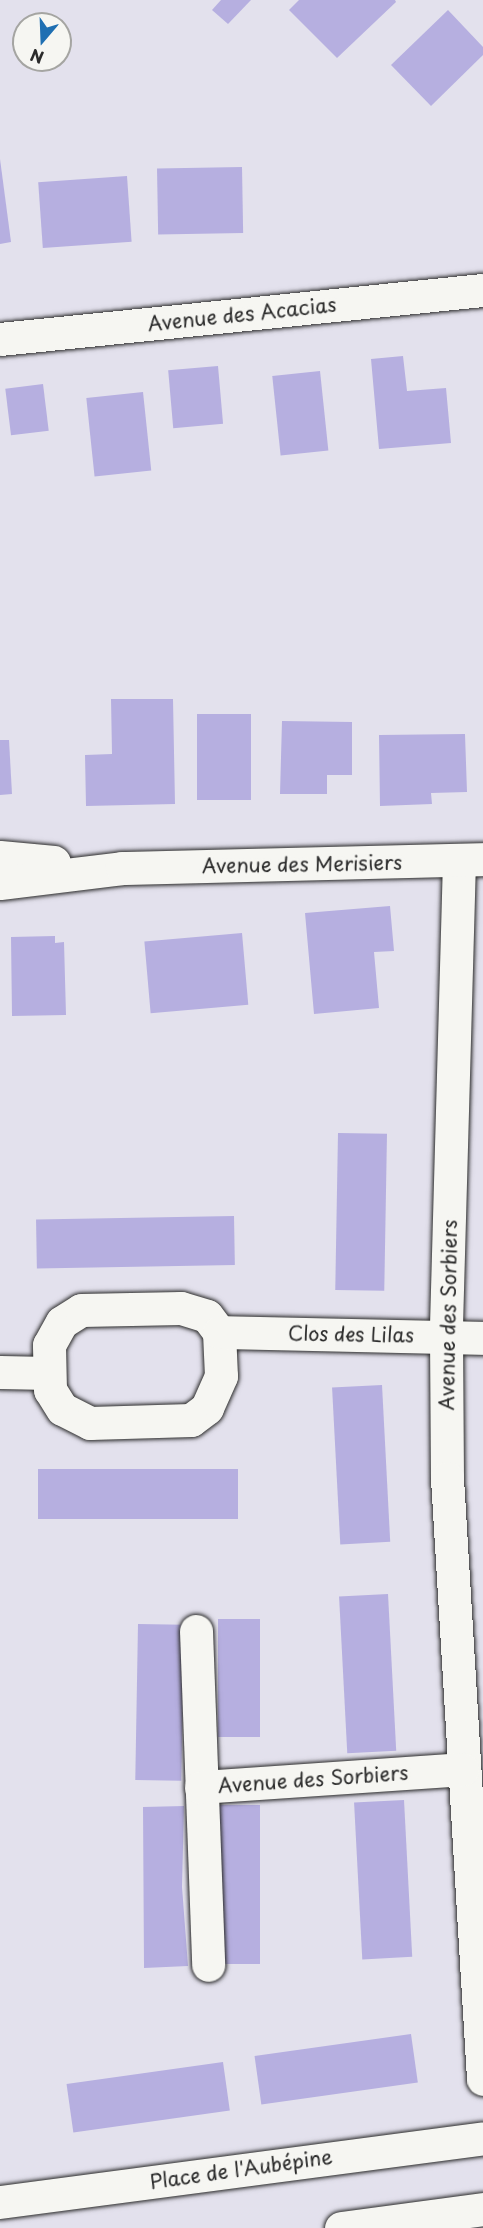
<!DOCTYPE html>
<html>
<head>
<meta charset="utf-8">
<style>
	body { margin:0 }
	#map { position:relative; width:483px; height:2228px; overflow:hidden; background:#e3e1ed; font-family:"Playpen Sans",sans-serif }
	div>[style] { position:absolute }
	.building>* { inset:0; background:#b6afe0; transform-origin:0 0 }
	.roads { filter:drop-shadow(0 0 2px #2b2b2b) drop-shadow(0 0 2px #2b2b2b) }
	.minor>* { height:33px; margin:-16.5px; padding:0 16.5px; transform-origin:16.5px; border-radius:16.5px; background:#f6f6f2 }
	span { translate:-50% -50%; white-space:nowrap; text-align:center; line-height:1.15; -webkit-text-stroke:6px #f6f6f2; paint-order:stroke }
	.street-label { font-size:20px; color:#2b2b2b }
	.north { position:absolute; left:12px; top:12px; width:60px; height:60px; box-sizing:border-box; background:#f6f6f2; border:2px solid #a5a5a2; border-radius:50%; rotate:199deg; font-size:16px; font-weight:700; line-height:24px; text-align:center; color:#2b2b2b }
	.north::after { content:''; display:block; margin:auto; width:21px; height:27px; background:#1f6fb2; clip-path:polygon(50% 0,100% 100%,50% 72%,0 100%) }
</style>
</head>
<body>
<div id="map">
	<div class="building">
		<div style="clip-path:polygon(221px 0,251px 0,228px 24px,212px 10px)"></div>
		<div style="clip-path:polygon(299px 0,395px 0,396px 2px,337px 58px,289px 10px)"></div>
		<div style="clip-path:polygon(448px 10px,483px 47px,483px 55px,431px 106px,391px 65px)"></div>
		<div style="clip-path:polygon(0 159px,11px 242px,0 244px)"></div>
		<div style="left:242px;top:167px;width:66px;height:85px;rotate:89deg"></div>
		<div style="left:127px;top:176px;width:66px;height:89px;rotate:86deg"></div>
		<div style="clip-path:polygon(403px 356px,407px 391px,446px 388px,451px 443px,379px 449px,371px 359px)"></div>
		<div style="left:218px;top:366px;width:58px;height:50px;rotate:85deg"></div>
		<div style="left:320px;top:371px;width:80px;height:48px;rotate:84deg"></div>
		<div style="left:43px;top:384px;width:47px;height:38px;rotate:83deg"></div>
		<div style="left:143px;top:392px;width:79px;height:57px;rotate:84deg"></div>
		<div style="clip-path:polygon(111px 699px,173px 699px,175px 804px,86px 806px,85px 755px,112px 754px)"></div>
		<div style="left:197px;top:714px;width:54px;height:86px"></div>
		<div style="clip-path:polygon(282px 721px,352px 722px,352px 775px,327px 775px,327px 794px,280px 794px)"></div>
		<div style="clip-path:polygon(465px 734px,467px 792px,431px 793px,432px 804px,380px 806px,379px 735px)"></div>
		<div style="clip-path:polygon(0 740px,9px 740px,12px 794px,0 795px)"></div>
		<div style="clip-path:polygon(390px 906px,394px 951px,374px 952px,379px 1008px,314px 1014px,305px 913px)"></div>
		<div style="left:242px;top:933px;width:72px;height:98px;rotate:85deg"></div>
		<div style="clip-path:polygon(55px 936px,55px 943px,64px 942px,66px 1015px,12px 1016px,11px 937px)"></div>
		<div style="left:338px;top:1133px;width:49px;height:157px;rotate:1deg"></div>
		<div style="left:234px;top:1216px;width:49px;height:198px;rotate:89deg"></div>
		<div style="left:382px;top:1385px;width:157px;height:50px;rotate:87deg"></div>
		<div style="left:238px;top:1469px;width:50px;height:200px;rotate:90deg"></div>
		<div style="left:388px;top:1594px;width:157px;height:49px;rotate:87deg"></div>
		<div style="left:218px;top:1619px;width:42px;height:118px"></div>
		<div style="left:138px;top:1624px;width:46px;height:156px;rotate:1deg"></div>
		<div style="left:404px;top:1800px;width:157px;height:50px;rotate:87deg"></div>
		<div style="left:219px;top:1805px;width:41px;height:159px"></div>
		<div style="clip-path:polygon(184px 1806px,182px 1887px,188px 1966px,144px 1968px,143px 1807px)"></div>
		<div style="left:411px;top:2034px;width:49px;height:158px;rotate:82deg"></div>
		<div style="left:223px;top:2062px;width:49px;height:158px;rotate:82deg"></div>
	</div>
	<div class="roads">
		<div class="minor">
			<div style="left:0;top:339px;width:485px;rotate:-5.8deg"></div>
			<div style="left:0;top:857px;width:54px;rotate:5.3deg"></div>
			<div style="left:459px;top:860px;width:476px;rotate:91.6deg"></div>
			<div style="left:446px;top:1336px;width:142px;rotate:89.6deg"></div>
			<div style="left:447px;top:1478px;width:602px;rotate:86.57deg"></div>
			<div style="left:0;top:883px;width:123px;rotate:-7deg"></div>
			<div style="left:122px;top:868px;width:361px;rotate:-1.4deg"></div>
			<div style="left:181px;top:1308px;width:27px;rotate:17deg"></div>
			<div style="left:207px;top:1316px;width:20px;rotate:53deg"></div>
			<div style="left:219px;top:1332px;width:44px;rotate:87.4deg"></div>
			<div style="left:221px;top:1376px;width:35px;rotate:114deg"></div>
			<div style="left:207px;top:1408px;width:20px;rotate:143deg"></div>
			<div style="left:191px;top:1420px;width:101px;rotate:178.3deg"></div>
			<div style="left:90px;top:1423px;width:31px;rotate:-153deg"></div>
			<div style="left:62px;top:1409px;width:22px;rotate:-122deg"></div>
			<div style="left:50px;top:1390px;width:45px;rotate:-91.3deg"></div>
			<div style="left:49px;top:1345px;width:26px;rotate:-61deg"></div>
			<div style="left:62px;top:1322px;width:22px;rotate:-32deg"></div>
			<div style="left:81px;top:1310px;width:100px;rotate:-1.1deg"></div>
			<div style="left:219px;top:1332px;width:264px;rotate:1.3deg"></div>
			<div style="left:0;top:1372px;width:49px;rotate:1.2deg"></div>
			<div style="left:196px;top:1631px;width:334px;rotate:87.9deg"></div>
			<div style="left:201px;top:1787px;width:262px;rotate:-3.9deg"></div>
			<div style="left:0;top:2202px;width:487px;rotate:-7.5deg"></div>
			<div style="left:341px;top:2228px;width:143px;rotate:-7.6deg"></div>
		</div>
	</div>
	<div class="street-label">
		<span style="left:242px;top:314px;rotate:-6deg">Avenue des Acacias</span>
		<span style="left:302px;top:864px;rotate:-1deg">Avenue des Merisiers</span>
		<span style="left:448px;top:1315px;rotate:-89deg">Avenue des Sorbiers</span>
		<span style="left:351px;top:1334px;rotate:1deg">Clos des Lilas</span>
		<span style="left:313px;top:1779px;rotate:-4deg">Avenue des Sorbiers</span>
		<span style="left:241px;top:2169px;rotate:-8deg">Place de l'Aubépine</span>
	</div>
	<div class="north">N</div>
</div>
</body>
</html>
